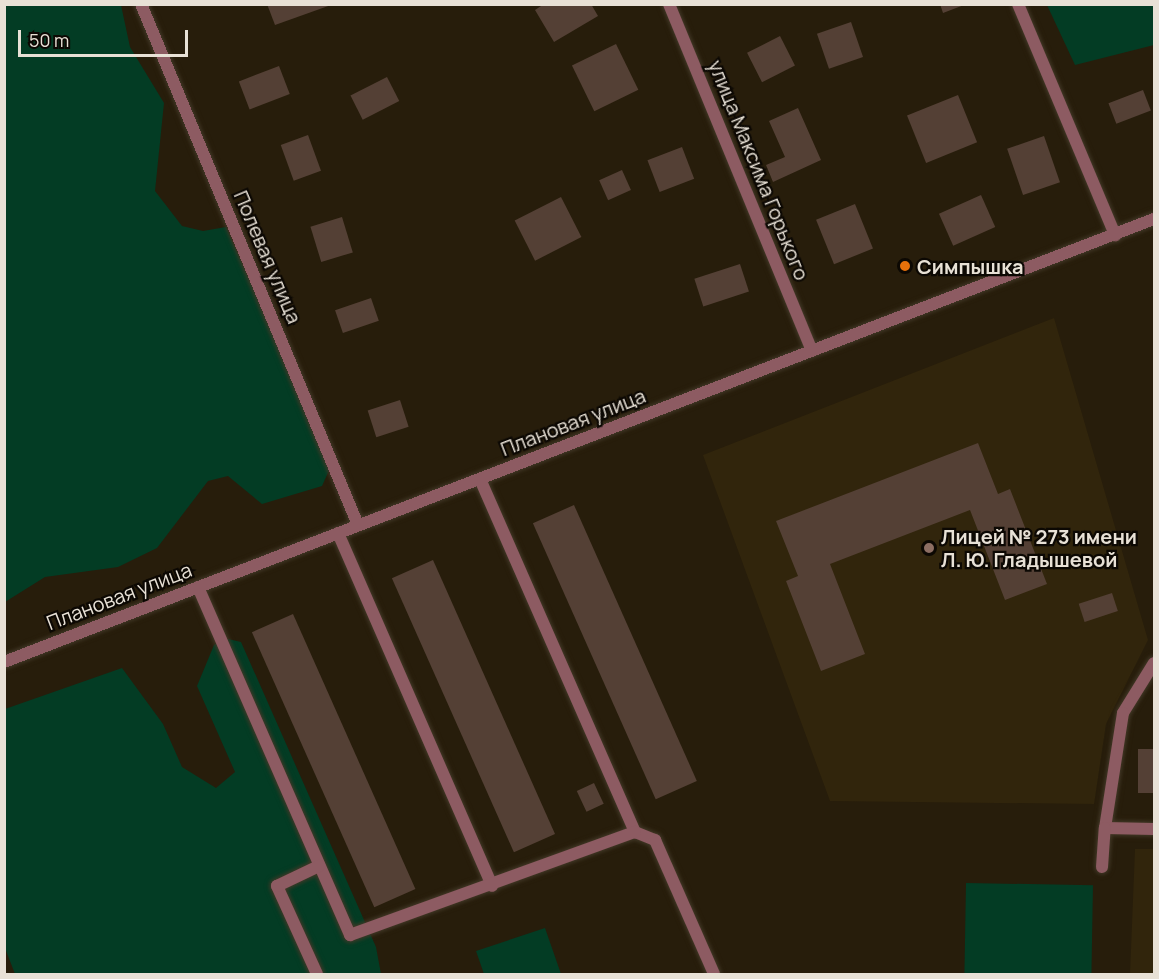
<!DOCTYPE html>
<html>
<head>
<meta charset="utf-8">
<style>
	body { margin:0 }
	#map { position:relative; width:1159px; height:979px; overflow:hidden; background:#271d0b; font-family:Manrope,sans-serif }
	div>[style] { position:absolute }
	.built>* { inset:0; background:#31250c }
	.green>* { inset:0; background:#033c24; transform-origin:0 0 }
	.building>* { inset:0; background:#544035; transform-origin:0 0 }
	.roads { filter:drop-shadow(0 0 2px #423827) drop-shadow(0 0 2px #423827) }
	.service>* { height:12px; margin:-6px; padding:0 6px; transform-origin:6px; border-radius:6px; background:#8d5b62 }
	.minor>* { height:12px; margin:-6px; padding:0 6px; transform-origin:6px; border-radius:6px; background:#8d5b62 }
	.tertiary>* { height:12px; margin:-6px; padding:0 6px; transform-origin:6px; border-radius:6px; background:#8d5b62 }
	.dots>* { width:16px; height:16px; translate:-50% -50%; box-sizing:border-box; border:3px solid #0c0803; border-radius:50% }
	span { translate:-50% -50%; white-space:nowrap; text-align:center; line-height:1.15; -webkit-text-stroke:4.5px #0c0803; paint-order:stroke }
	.street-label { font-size:20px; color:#e8e1d6 }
	.poi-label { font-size:20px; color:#e8e1d6; font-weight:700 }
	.left { translate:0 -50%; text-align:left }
	.frame { position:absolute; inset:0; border:6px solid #e8e1d6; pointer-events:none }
	.scale { position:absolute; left:18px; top:30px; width:170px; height:27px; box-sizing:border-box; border:3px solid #e8e1d6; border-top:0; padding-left:8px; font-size:18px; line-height:21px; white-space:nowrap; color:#e8e1d6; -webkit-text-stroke:4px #0c0803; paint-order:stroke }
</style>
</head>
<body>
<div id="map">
	<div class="built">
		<div style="clip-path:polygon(1054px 318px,1148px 640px,1106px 724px,1094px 804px,830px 801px,703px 455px)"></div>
		<div style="clip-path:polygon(1135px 849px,1154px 849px,1154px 974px,1130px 974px)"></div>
	</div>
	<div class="green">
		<div style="clip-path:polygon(5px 5px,121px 5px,130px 47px,164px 103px,155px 191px,182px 226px,203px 231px,226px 227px,331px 466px,322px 486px,262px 504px,228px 476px,208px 481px,157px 548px,118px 567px,45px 577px,5px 602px)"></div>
		<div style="clip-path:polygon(1047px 5px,1154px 5px,1154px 45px,1075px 65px)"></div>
		<div style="clip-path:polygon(224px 638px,241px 642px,376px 947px,381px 974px,15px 974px,5px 948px,5px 709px,122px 668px,163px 724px,182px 767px,216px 788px,235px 772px,197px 686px,214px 645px)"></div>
		<div style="left:966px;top:883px;width:127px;height:91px;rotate:1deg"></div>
		<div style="clip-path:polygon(545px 928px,561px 974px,484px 974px,476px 951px)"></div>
	</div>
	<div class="building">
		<div style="clip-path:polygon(267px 4px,331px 4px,331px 5px,275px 25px)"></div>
		<div style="clip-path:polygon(544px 4px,591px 4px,598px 16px,554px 42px,535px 10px)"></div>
		<div style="clip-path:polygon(940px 4px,964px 4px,964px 5px,943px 13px)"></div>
		<div style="left:851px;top:22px;width:37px;height:36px;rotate:71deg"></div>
		<div style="left:780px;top:36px;width:33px;height:37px;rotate:63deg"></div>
		<div style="left:616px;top:44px;width:51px;height:49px;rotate:64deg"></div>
		<div style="left:279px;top:66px;width:30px;height:43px;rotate:69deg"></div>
		<div style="left:387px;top:77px;width:27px;height:41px;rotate:63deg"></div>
		<div style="left:1143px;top:90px;width:22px;height:37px;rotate:69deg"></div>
		<div style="left:958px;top:95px;width:51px;height:55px;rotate:68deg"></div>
		<div style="clip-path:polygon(798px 108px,821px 160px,773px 182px,766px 165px,785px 157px,769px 121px)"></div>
		<div style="left:308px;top:135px;width:38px;height:29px;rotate:70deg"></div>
		<div style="left:1044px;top:136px;width:49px;height:39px;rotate:71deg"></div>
		<div style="left:682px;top:147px;width:34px;height:37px;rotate:69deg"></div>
		<div style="left:622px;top:170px;width:22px;height:25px;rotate:66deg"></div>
		<div style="left:981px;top:195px;width:35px;height:46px;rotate:66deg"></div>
		<div style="left:561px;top:197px;width:45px;height:52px;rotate:63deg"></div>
		<div style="left:855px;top:204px;width:48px;height:42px;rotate:68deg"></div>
		<div style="left:342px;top:217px;width:37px;height:33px;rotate:73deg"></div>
		<div style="left:740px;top:264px;width:29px;height:48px;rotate:72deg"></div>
		<div style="left:371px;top:298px;width:24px;height:38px;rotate:71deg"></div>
		<div style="left:400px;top:400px;width:28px;height:34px;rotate:72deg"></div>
		<div style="clip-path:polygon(978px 443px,998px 494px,1010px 489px,1047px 584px,1005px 600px,970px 510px,830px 564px,865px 654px,821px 671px,786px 581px,798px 576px,776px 521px)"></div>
		<div style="left:574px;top:505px;width:302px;height:45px;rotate:66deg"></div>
		<div style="left:433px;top:560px;width:300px;height:45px;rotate:66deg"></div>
		<div style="left:1112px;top:593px;width:19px;height:35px;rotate:72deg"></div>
		<div style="left:293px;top:614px;width:301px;height:45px;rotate:66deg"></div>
		<div style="left:1138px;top:749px;width:16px;height:44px"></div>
		<div style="left:594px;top:783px;width:23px;height:19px;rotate:65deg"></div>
	</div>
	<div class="roads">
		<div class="service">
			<div style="left:480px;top:479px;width:386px;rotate:66.3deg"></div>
			<div style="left:635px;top:832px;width:22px;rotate:22deg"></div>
			<div style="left:655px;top:840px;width:146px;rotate:66.2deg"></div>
			<div style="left:338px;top:533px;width:385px;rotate:66.4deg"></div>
			<div style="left:198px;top:587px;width:380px;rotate:66.4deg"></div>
			<div style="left:350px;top:935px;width:303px;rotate:-19.9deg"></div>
			<div style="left:1154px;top:663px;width:59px;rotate:121.8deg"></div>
			<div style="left:1123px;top:713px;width:116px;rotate:98.9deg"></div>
			<div style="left:1105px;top:828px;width:49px;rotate:1.2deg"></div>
			<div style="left:1102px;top:867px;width:39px;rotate:-86deg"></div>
			<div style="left:317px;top:974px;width:97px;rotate:-114.4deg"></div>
			<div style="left:277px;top:886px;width:47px;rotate:-25.5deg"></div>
		</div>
		<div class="minor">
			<div style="left:141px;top:4px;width:564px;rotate:67.39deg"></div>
			<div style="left:669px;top:4px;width:375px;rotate:67.6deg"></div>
			<div style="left:1018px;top:4px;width:251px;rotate:67.2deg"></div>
		</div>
		<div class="tertiary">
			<div style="left:4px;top:662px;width:1232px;rotate:-21.07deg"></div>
		</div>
	</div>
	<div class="dots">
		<div style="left:905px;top:266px;background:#e8710a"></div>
		<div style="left:929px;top:548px;background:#8d6e63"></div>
	</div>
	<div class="street-label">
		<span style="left:759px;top:170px;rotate:68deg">улица Максима Горького</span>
		<span style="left:268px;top:257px;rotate:67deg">Полевая улица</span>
		<span style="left:573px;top:422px;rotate:-21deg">Плановая улица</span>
		<span style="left:119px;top:596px;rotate:-21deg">Плановая улица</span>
	</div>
	<div class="poi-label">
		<span class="left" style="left:917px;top:266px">Симпышка</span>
		<span class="left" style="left:941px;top:548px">Лицей № 273 имени<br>Л. Ю. Гладышевой</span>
	</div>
	<div class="frame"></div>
	<div class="scale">50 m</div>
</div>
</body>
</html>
